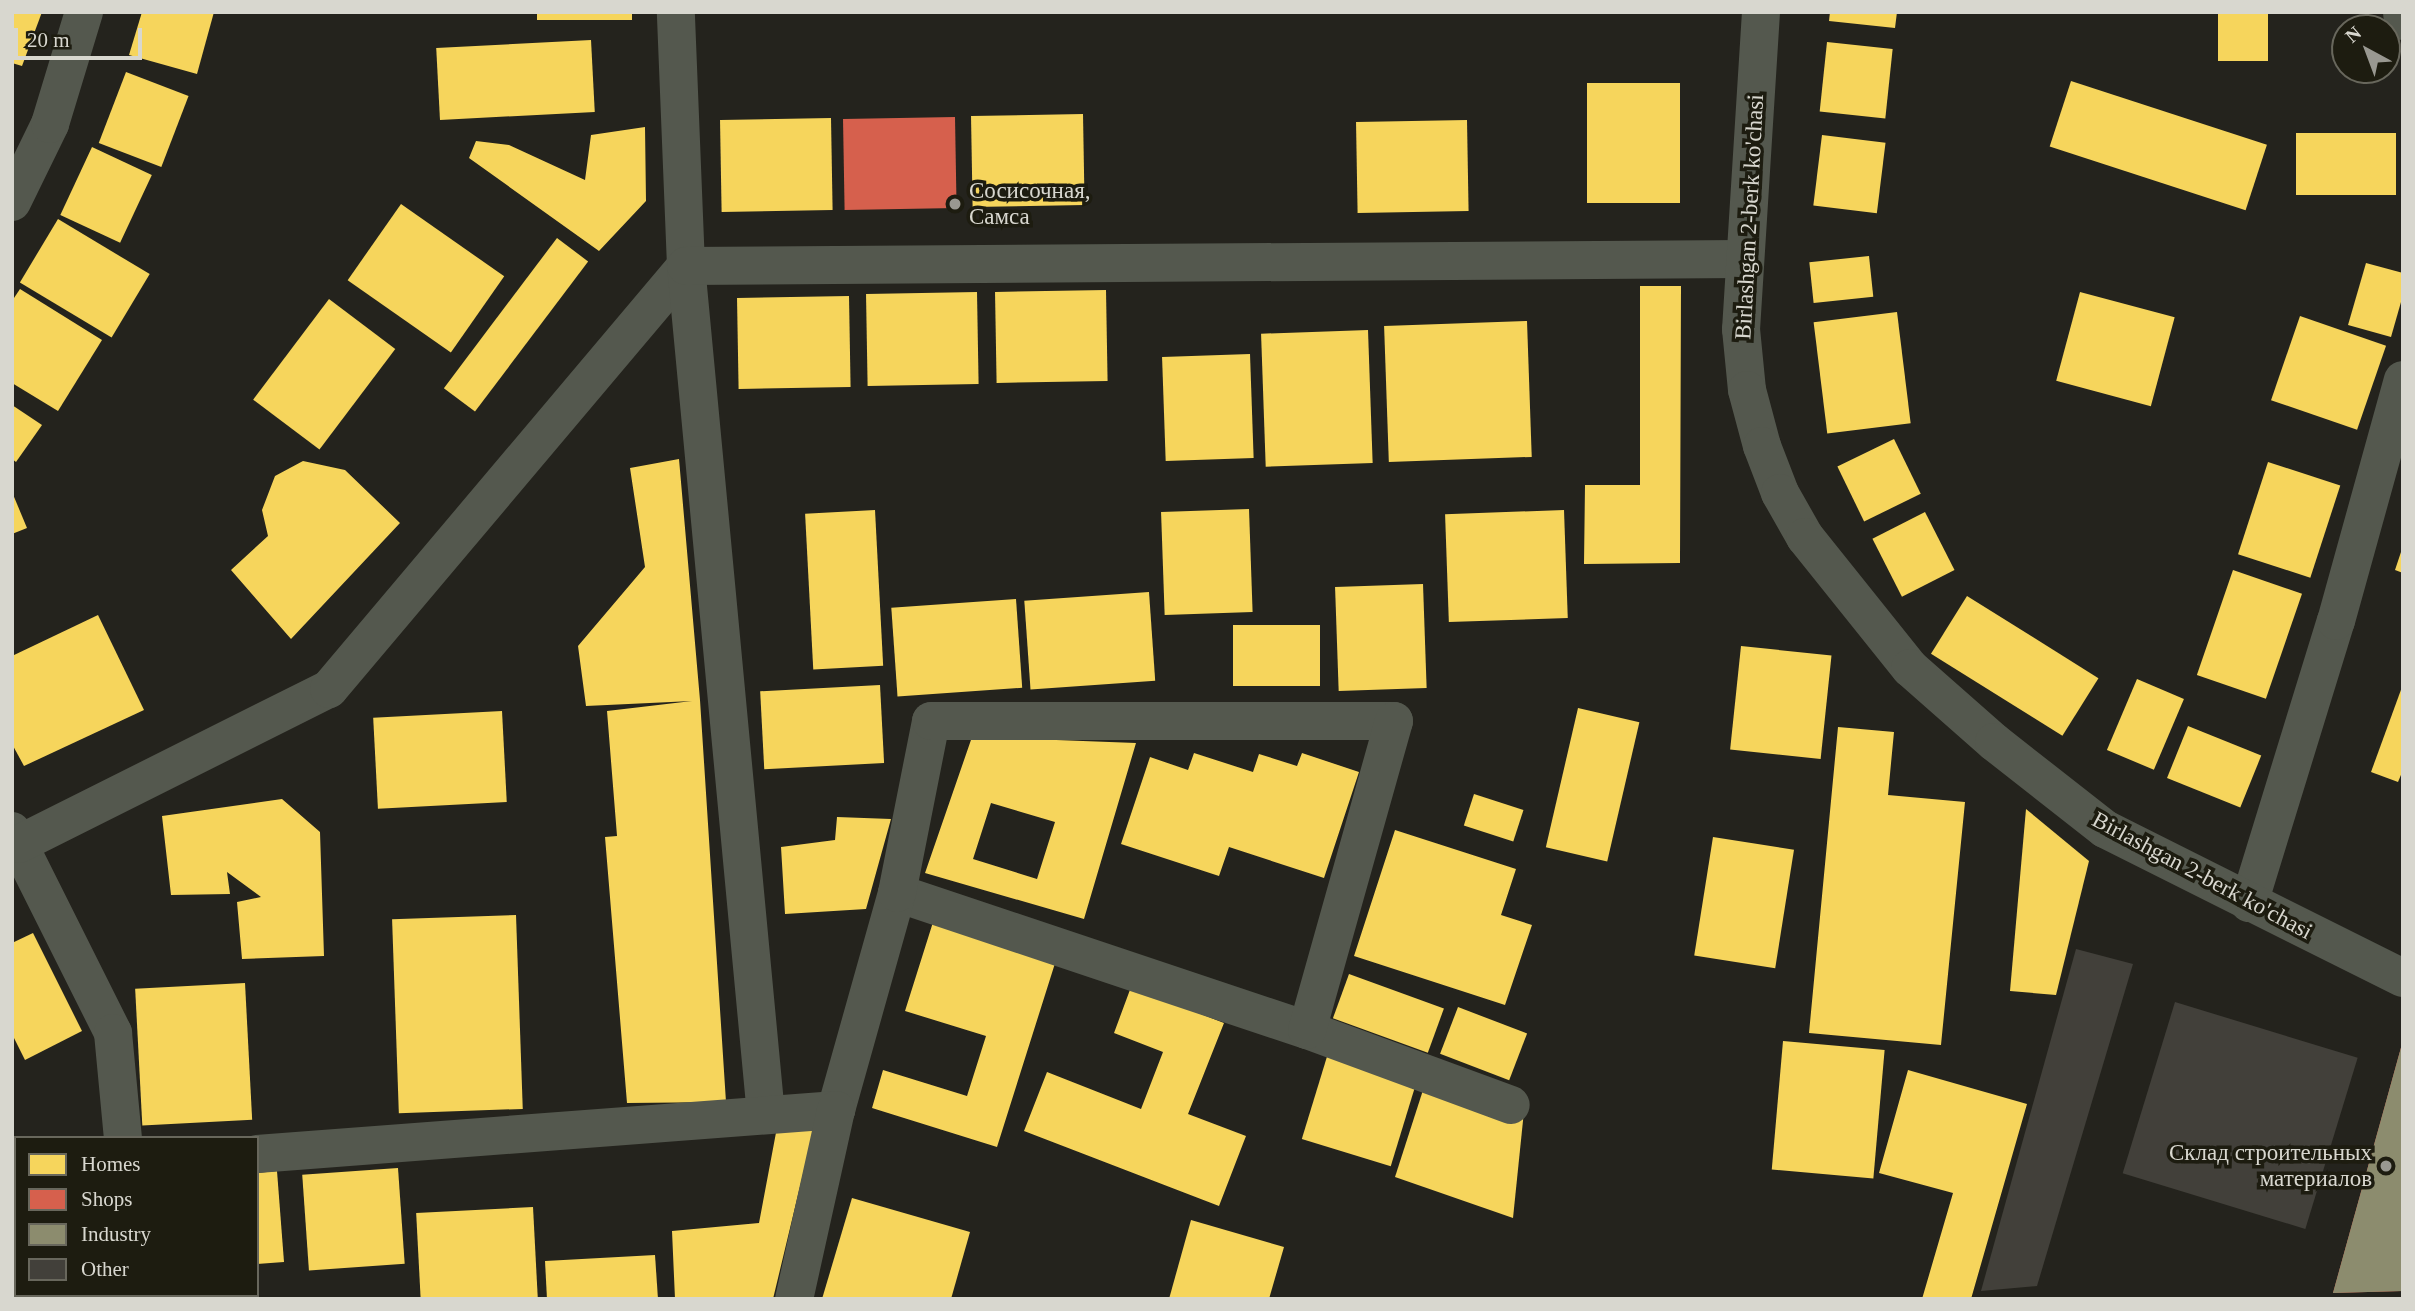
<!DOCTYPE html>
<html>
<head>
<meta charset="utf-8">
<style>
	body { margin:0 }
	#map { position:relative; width:2415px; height:1311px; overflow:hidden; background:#24231d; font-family:Georgia,serif }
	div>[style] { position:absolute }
	.homes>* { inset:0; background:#f6d55c; transform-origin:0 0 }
	.shops>* { inset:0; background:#d6604d; transform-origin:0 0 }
	.industry>* { inset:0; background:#8c8c6e }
	.building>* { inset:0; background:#42403a; transform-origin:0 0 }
	.minor>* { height:38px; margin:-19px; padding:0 19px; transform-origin:19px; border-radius:19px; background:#54584e }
	.tertiary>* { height:38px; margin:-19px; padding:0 19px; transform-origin:19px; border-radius:19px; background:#54584e }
	.dots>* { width:19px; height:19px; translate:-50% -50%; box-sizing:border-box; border:4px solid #1d1c10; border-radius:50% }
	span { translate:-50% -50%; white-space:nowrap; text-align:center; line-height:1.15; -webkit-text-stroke:7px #1d1c10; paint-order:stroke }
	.poi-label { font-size:23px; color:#d8d7cf }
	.left { translate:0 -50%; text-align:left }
	.right { translate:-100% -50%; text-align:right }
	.street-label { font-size:23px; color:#d8d7cf }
	.frame { position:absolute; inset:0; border:14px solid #d8d7cf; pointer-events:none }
	.legend { position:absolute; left:14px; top:1136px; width:245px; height:161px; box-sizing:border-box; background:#1d1c10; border:2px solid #68675c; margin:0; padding:9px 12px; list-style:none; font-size:21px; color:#d8d7cf }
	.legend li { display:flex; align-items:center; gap:14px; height:35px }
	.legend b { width:35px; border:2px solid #68675c }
	.north { position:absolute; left:2331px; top:14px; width:70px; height:70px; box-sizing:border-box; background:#1d1c10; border:2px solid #68675c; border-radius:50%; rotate:319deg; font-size:19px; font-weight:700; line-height:28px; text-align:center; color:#d8d7cf }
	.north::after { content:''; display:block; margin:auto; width:24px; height:32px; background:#999891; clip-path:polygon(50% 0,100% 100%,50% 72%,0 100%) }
	.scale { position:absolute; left:14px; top:28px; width:128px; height:32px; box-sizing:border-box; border:4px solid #d8d7cf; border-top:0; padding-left:9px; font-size:21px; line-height:24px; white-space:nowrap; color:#d8d7cf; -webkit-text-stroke:5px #1d1c10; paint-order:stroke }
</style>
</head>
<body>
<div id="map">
	<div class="homes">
		<div style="clip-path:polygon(12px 12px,42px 12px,22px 66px,12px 63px)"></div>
		<div style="clip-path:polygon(142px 12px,214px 12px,197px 74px,129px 55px)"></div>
		<div style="left:537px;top:12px;width:95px;height:8px"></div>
		<div style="clip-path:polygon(1830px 12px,1897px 12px,1895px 28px,1829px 21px)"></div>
		<div style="left:2218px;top:12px;width:50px;height:49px"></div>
		<div style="left:591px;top:40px;width:72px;height:155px;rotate:87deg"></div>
		<div style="left:1827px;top:42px;width:66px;height:70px;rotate:6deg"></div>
		<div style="left:126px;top:72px;width:67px;height:76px;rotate:21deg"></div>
		<div style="left:2071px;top:81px;width:206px;height:69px;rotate:18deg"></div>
		<div style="left:1587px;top:83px;width:93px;height:120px"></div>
		<div style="left:1083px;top:114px;width:91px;height:112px;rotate:89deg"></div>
		<div style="left:831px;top:118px;width:92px;height:111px;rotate:89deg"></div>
		<div style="left:1467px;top:120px;width:91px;height:111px;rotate:89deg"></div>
		<div style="clip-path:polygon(645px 127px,646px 201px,599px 251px,469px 158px,476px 141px,509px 145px,585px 180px,591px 135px)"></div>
		<div style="left:2296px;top:133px;width:100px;height:62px"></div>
		<div style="left:1822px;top:135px;width:64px;height:71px;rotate:7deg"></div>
		<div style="left:92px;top:147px;width:66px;height:75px;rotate:25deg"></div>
		<div style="left:401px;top:204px;width:126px;height:93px;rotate:35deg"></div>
		<div style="left:58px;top:219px;width:107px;height:74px;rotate:31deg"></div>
		<div style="left:557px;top:238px;width:39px;height:188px;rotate:37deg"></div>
		<div style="left:1869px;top:256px;width:41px;height:60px;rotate:84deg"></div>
		<div style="clip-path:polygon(2366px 263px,2403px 273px,2403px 295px,2391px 337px,2348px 325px)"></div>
		<div style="clip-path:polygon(1640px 286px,1681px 286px,1680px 563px,1584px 564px,1585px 485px,1640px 485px)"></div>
		<div style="clip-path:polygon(20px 289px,102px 340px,58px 411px,12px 383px,12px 301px)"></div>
		<div style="left:1106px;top:290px;width:91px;height:111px;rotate:89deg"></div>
		<div style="left:977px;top:292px;width:92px;height:111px;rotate:89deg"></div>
		<div style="left:2080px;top:292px;width:98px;height:92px;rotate:15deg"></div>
		<div style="left:849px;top:296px;width:91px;height:112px;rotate:89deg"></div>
		<div style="left:329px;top:299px;width:83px;height:126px;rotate:37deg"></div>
		<div style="left:1897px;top:312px;width:112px;height:84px;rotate:83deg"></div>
		<div style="left:2300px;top:316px;width:91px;height:89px;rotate:19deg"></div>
		<div style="left:1527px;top:321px;width:136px;height:143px;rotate:88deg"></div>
		<div style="left:1368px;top:330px;width:133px;height:107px;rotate:88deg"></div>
		<div style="left:1250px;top:354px;width:104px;height:88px;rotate:88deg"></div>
		<div style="clip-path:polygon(12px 405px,42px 425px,16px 462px,12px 459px)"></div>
		<div style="left:1894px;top:439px;width:61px;height:63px;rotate:64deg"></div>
		<div style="clip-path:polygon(679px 459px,700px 700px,726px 1102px,627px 1103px,605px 837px,617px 836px,607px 711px,692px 701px,586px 706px,578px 646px,645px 567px,630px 468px)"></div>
		<div style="clip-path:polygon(303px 461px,345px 470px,400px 523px,291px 639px,231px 570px,268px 536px,262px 510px,275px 476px)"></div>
		<div style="left:2268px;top:462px;width:76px;height:97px;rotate:18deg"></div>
		<div style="clip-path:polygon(12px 492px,27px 528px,12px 534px)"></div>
		<div style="left:1249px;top:509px;width:103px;height:88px;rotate:88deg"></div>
		<div style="left:875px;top:510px;width:156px;height:70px;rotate:87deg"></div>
		<div style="left:1564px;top:510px;width:108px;height:119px;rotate:88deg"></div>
		<div style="left:1925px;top:512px;width:65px;height:59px;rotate:63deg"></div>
		<div style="clip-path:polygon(2403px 546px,2403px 573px,2395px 570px)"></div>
		<div style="left:2233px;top:570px;width:73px;height:111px;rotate:19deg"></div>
		<div style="left:1423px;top:584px;width:104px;height:88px;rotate:88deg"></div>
		<div style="left:1149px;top:592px;width:89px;height:125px;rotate:86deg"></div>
		<div style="left:1967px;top:596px;width:155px;height:68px;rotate:32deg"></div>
		<div style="left:1016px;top:599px;width:89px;height:125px;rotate:86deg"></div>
		<div style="clip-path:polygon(98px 615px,144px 710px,24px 766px,12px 744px,12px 656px)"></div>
		<div style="left:1320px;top:625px;width:61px;height:87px;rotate:90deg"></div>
		<div style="left:1741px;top:646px;width:91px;height:104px;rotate:6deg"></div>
		<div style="left:2137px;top:679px;width:51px;height:77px;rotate:23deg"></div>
		<div style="left:880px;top:685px;width:78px;height:120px;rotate:87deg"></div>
		<div style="clip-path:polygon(2402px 687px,2403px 770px,2398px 782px,2371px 772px)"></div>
		<div style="left:1578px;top:708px;width:63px;height:143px;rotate:13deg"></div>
		<div style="left:502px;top:711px;width:91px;height:129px;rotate:87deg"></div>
		<div style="left:2188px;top:726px;width:79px;height:56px;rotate:22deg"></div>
		<div style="clip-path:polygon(1838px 727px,1894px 732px,1888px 795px,1965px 802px,1941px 1045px,1809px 1033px)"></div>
		<div style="clip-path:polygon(evenodd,972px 737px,1136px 743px,1084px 919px,925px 873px,972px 737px,991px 803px,1055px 822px,1037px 879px,973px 859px,991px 803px)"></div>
		<div style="clip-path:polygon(1194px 753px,1253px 772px,1259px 754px,1297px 766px,1302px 753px,1359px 772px,1324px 878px,1229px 847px,1219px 876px,1121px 844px,1150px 757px,1188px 770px)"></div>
		<div style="left:1474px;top:794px;width:52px;height:33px;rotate:18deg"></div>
		<div style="clip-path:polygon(282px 799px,320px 832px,324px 956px,242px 959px,237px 902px,261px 897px,227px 872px,230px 894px,171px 895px,162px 816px)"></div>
		<div style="clip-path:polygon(2026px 809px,2089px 861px,2056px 995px,2010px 991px)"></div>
		<div style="clip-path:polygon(837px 817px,891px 819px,866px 909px,785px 914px,781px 847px,835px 840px)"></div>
		<div style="clip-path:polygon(1395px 830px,1516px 869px,1501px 915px,1532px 925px,1505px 1005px,1354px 956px)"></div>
		<div style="left:1713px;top:837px;width:82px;height:120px;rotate:9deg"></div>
		<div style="left:516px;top:915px;width:194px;height:124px;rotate:88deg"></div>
		<div style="clip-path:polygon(934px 919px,1057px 957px,997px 1147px,872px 1108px,883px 1070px,967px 1096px,986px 1036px,905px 1011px)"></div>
		<div style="clip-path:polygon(33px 933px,82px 1031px,25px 1060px,12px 1034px,12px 943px)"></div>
		<div style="left:1349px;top:974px;width:101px;height:47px;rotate:20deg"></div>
		<div style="left:245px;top:983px;width:137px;height:110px;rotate:87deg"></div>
		<div style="clip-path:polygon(1131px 987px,1224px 1023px,1188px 1114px,1246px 1136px,1219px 1206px,1024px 1131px,1047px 1072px,1141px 1109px,1163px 1052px,1114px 1033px)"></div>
		<div style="left:1458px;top:1007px;width:74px;height:50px;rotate:21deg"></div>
		<div style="left:1783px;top:1041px;width:102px;height:129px;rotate:5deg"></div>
		<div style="left:1329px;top:1050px;width:93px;height:93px;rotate:17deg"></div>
		<div style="clip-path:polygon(1908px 1070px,2027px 1104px,1971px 1299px,1922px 1299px,1953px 1193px,1879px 1173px)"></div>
		<div style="clip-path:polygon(1424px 1087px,1524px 1111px,1513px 1218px,1395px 1177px)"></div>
		<div style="clip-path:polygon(778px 1122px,815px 1124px,773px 1299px,675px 1299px,672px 1231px,759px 1223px)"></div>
		<div style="left:398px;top:1168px;width:96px;height:96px;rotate:86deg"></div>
		<div style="clip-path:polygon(277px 1171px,284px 1262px,257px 1264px,257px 1173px)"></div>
		<div style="left:16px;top:1187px;width:87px;height:4px;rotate:90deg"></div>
		<div style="clip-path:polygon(852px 1198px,970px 1232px,951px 1299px,822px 1299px)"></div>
		<div style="left:533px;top:1207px;width:92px;height:117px;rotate:87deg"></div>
		<div style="clip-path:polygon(1191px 1220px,1284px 1247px,1269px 1299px,1169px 1299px)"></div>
		<div style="clip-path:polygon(655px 1255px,658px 1299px,547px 1299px,545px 1261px)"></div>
		<div style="left:12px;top:1295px;width:45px;height:4px"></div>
		<div style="left:123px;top:1295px;width:68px;height:4px"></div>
	</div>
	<div class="shops">
		<div style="left:955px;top:117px;width:91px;height:112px;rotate:89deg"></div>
		<div style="clip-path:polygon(2402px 1044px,2403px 1291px,2333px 1293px)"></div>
	</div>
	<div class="industry">
		<div style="clip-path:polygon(2402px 1044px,2403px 1291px,2333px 1293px)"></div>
	</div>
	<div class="building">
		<div style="clip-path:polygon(2076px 949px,2133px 964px,2037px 1286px,1981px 1291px)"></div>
		<div style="left:2175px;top:1002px;width:191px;height:179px;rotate:17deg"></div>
	</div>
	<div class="minor">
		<div style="left:2402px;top:12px;width:9px;rotate:84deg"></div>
		<div style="left:12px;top:202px;width:87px;rotate:-64deg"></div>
		<div style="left:50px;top:124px;width:117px;rotate:-73.1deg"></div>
		<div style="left:12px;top:831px;width:226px;rotate:63.4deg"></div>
		<div style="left:113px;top:1033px;width:105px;rotate:84.6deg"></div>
		<div style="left:19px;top:844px;width:347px;rotate:-26.6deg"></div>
		<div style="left:329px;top:689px;width:554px;rotate:-49.84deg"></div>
		<div style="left:686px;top:266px;width:254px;rotate:-92.3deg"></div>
		<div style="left:897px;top:893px;width:432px;rotate:18.5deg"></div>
		<div style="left:1307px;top:1030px;width:217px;rotate:20.2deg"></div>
		<div style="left:2249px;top:903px;width:295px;rotate:-72.9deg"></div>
		<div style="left:2336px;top:621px;width:250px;rotate:-74.5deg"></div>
		<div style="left:836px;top:1110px;width:225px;rotate:-74.3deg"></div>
		<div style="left:897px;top:893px;width:175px;rotate:-78.8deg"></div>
		<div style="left:931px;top:721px;width:463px"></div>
		<div style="left:1394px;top:721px;width:321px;rotate:105.7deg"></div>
		<div style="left:766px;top:1115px;width:853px;rotate:-95.38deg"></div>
		<div style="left:686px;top:266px;width:1057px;rotate:-0.38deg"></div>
		<div style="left:257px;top:1154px;width:581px;rotate:-4.35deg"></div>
		<div style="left:836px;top:1110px;width:194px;rotate:102.5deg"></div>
		<div style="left:12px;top:1176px;width:4px"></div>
	</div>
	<div class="tertiary">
		<div style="left:1761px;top:12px;width:318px;rotate:93.6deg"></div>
		<div style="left:1741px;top:329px;width:61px;rotate:84.4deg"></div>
		<div style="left:1747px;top:390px;width:58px;rotate:75deg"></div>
		<div style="left:1762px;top:446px;width:50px;rotate:69deg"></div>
		<div style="left:1780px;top:493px;width:51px;rotate:60.4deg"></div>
		<div style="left:1805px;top:537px;width:168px;rotate:51.3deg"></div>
		<div style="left:1910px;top:668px;width:112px;rotate:41.4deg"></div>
		<div style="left:1994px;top:742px;width:141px;rotate:38.1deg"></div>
		<div style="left:2105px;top:829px;width:333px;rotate:26.6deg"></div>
	</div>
	<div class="dots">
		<div style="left:955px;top:204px;background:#999891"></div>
		<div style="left:2386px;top:1166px;background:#999891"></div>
	</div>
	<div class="poi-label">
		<span class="left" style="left:969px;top:204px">Сосисочная,<br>Самса</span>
		<span class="right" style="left:2372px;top:1166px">Склад строительных<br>материалов</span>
	</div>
	<div class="street-label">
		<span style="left:1750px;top:217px;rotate:-87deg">Birlashgan 2-berk ko'chasi</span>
		<span style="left:2202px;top:876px;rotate:28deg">Birlashgan 2-berk ko'chasi</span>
	</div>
	<div class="frame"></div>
	<ul class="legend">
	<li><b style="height:19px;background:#f6d55c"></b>Homes</li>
	<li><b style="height:19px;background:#d6604d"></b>Shops</li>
	<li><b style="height:19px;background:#8c8c6e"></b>Industry</li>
	<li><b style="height:19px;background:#42403a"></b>Other</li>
	</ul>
	<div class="north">N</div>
	<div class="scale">20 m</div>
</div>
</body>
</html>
